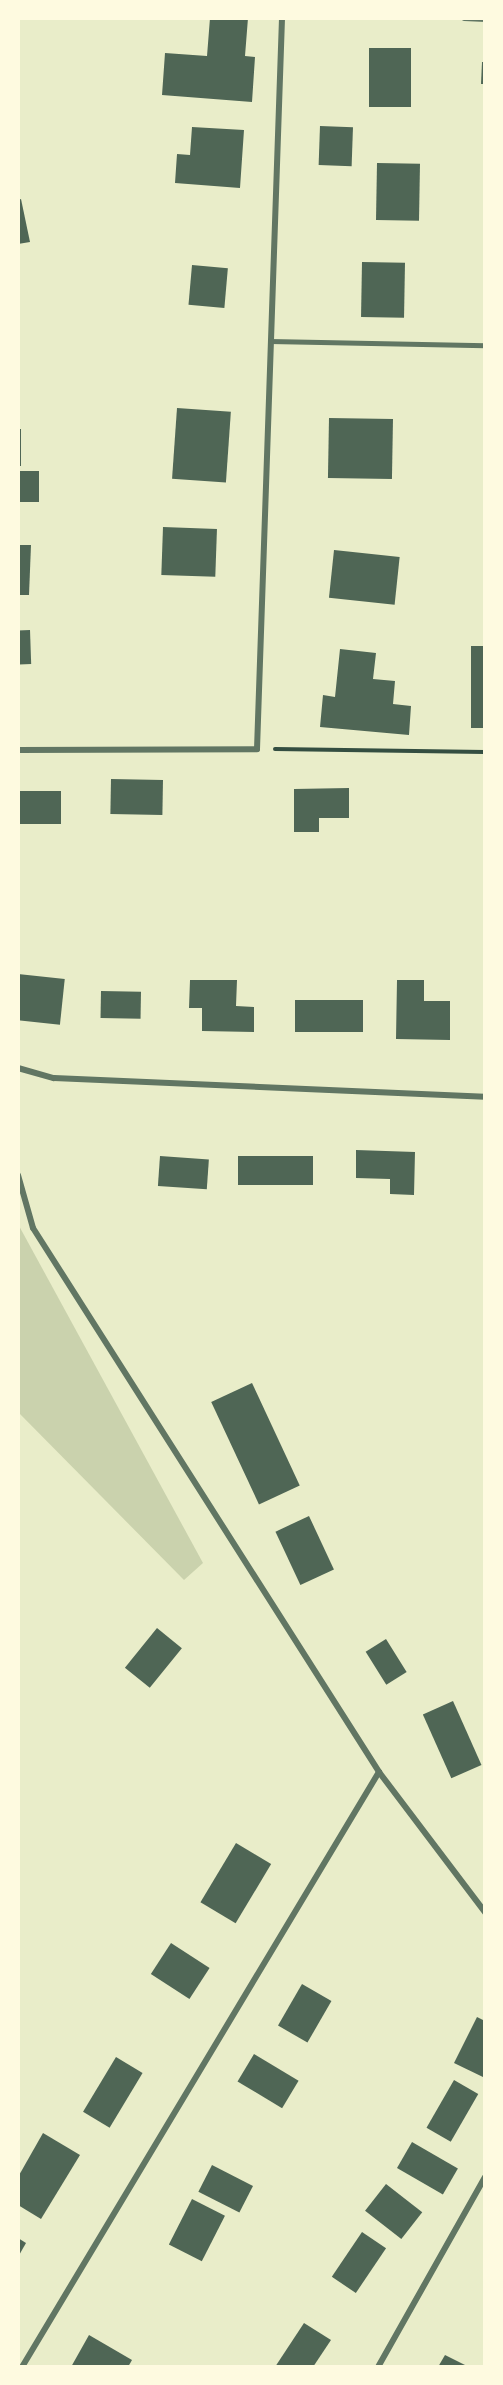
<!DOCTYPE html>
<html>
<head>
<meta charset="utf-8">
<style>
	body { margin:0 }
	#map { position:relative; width:503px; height:2385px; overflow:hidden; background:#e9edc9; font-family:"Source Serif 4",serif }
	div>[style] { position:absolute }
	.green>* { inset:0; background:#cad2ad }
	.building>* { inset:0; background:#4f6655; transform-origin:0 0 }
	.path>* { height:4px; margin:-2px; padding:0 2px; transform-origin:2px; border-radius:2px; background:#344e41 }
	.service>* { height:4.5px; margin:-2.25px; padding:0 2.25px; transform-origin:2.25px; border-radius:2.25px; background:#617663 }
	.minor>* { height:6px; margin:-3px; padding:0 3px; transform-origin:3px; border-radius:3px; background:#617663 }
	span { translate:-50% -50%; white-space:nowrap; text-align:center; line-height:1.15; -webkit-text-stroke:6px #fefae0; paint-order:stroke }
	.frame { position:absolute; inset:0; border:20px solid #fefae0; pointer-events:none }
</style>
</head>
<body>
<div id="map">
	<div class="green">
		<div style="clip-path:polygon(18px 1224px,203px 1563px,184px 1580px,18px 1412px)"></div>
	</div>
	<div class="building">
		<div style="clip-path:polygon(210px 18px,248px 18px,245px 56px,255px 57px,252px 102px,162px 95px,165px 53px,207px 56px)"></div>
		<div style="left:369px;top:48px;width:42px;height:59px"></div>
		<div style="clip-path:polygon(482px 62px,485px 62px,485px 84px,481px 84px)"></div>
		<div style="left:320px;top:126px;width:33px;height:39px;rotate:2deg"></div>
		<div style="clip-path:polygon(192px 127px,244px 130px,240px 188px,175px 183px,177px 154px,190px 155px)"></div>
		<div style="left:377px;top:163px;width:43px;height:57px;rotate:1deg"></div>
		<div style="clip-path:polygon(21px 199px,30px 242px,18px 244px,18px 200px)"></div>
		<div style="left:362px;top:262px;width:43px;height:55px;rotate:1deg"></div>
		<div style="left:192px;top:265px;width:36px;height:40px;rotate:5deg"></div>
		<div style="left:177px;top:408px;width:54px;height:71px;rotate:4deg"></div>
		<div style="left:329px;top:418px;width:64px;height:60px;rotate:1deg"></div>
		<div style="left:18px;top:429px;width:3px;height:37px"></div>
		<div style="left:18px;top:471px;width:21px;height:31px"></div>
		<div style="left:163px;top:527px;width:54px;height:48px;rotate:2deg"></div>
		<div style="clip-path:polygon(18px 545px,31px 545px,29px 595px,18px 595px)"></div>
		<div style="left:334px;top:550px;width:66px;height:48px;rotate:6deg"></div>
		<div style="left:30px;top:630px;width:34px;height:12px;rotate:88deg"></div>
		<div style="left:471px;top:646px;width:14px;height:82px"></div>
		<div style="clip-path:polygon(340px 649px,376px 653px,373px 679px,395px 681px,393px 704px,411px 706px,409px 735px,320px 727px,323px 695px,335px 697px)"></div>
		<div style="left:111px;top:779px;width:52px;height:35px;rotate:1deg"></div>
		<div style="clip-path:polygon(349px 788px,349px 818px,319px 818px,319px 832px,294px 832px,294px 789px)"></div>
		<div style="left:18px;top:791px;width:43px;height:33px"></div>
		<div style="left:18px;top:974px;width:47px;height:46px;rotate:6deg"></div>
		<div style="clip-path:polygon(190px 980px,237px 980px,236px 1006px,254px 1007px,254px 1032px,202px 1031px,202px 1008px,189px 1008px)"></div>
		<div style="clip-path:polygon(397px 980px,424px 980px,424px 1001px,450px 1001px,450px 1040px,396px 1039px)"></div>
		<div style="left:101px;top:991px;width:40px;height:27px;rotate:1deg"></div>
		<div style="left:295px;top:1000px;width:68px;height:32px"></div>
		<div style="clip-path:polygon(356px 1150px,415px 1152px,414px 1195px,390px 1194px,390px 1179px,356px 1178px)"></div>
		<div style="left:160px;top:1156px;width:49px;height:30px;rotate:4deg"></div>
		<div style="left:313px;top:1156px;width:29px;height:75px;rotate:90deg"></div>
		<div style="left:252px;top:1383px;width:113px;height:45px;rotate:65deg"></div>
		<div style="left:309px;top:1516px;width:59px;height:37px;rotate:65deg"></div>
		<div style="left:157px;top:1628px;width:32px;height:51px;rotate:39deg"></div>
		<div style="left:386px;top:1639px;width:39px;height:24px;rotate:58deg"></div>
		<div style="left:453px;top:1701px;width:70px;height:33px;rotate:66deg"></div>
		<div style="left:236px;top:1843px;width:41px;height:69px;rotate:31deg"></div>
		<div style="left:171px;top:1943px;width:46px;height:37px;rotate:33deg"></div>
		<div style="left:302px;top:1984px;width:34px;height:48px;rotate:30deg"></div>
		<div style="clip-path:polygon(477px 2017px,485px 2021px,485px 2078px,454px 2063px)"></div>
		<div style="left:254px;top:2054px;width:52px;height:32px;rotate:31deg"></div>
		<div style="left:116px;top:2057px;width:31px;height:64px;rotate:31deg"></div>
		<div style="left:454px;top:2080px;width:28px;height:55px;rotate:30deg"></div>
		<div style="clip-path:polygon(43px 2133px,80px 2155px,41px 2219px,18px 2205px,18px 2177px)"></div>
		<div style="left:412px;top:2142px;width:53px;height:30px;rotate:30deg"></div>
		<div style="left:212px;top:2165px;width:46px;height:30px;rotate:27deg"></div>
		<div style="left:386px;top:2184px;width:46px;height:34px;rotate:38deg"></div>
		<div style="left:192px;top:2199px;width:37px;height:51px;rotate:27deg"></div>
		<div style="left:362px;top:2232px;width:29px;height:54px;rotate:34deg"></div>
		<div style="clip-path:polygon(18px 2238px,26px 2243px,18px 2257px)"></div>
		<div style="clip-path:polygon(304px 2323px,331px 2340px,313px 2367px,275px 2367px)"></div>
		<div style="clip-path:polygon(89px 2335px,132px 2360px,128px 2367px,71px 2367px)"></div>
		<div style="clip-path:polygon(445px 2355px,469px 2367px,438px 2367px)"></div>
	</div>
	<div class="path">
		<div style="left:275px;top:749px;width:210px;rotate:0.8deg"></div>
	</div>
	<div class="service">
		<div style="left:464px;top:18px;width:21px;rotate:3deg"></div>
		<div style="left:270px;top:341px;width:215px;rotate:1.1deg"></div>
	</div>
	<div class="minor">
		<div style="left:18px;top:750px;width:239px;rotate:-0.2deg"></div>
		<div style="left:257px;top:749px;width:731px;rotate:-88.04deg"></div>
		<div style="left:18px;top:1068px;width:37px;rotate:16deg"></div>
		<div style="left:54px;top:1078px;width:431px;rotate:2.5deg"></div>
		<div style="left:18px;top:1175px;width:55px;rotate:74.2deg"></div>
		<div style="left:33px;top:1228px;width:645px;rotate:57.54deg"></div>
		<div style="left:379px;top:1772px;width:176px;rotate:52.9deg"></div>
		<div style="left:22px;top:2367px;width:694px;rotate:-59.04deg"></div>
		<div style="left:378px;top:2367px;width:218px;rotate:-60.6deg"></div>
	</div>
	<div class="frame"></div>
</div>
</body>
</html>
